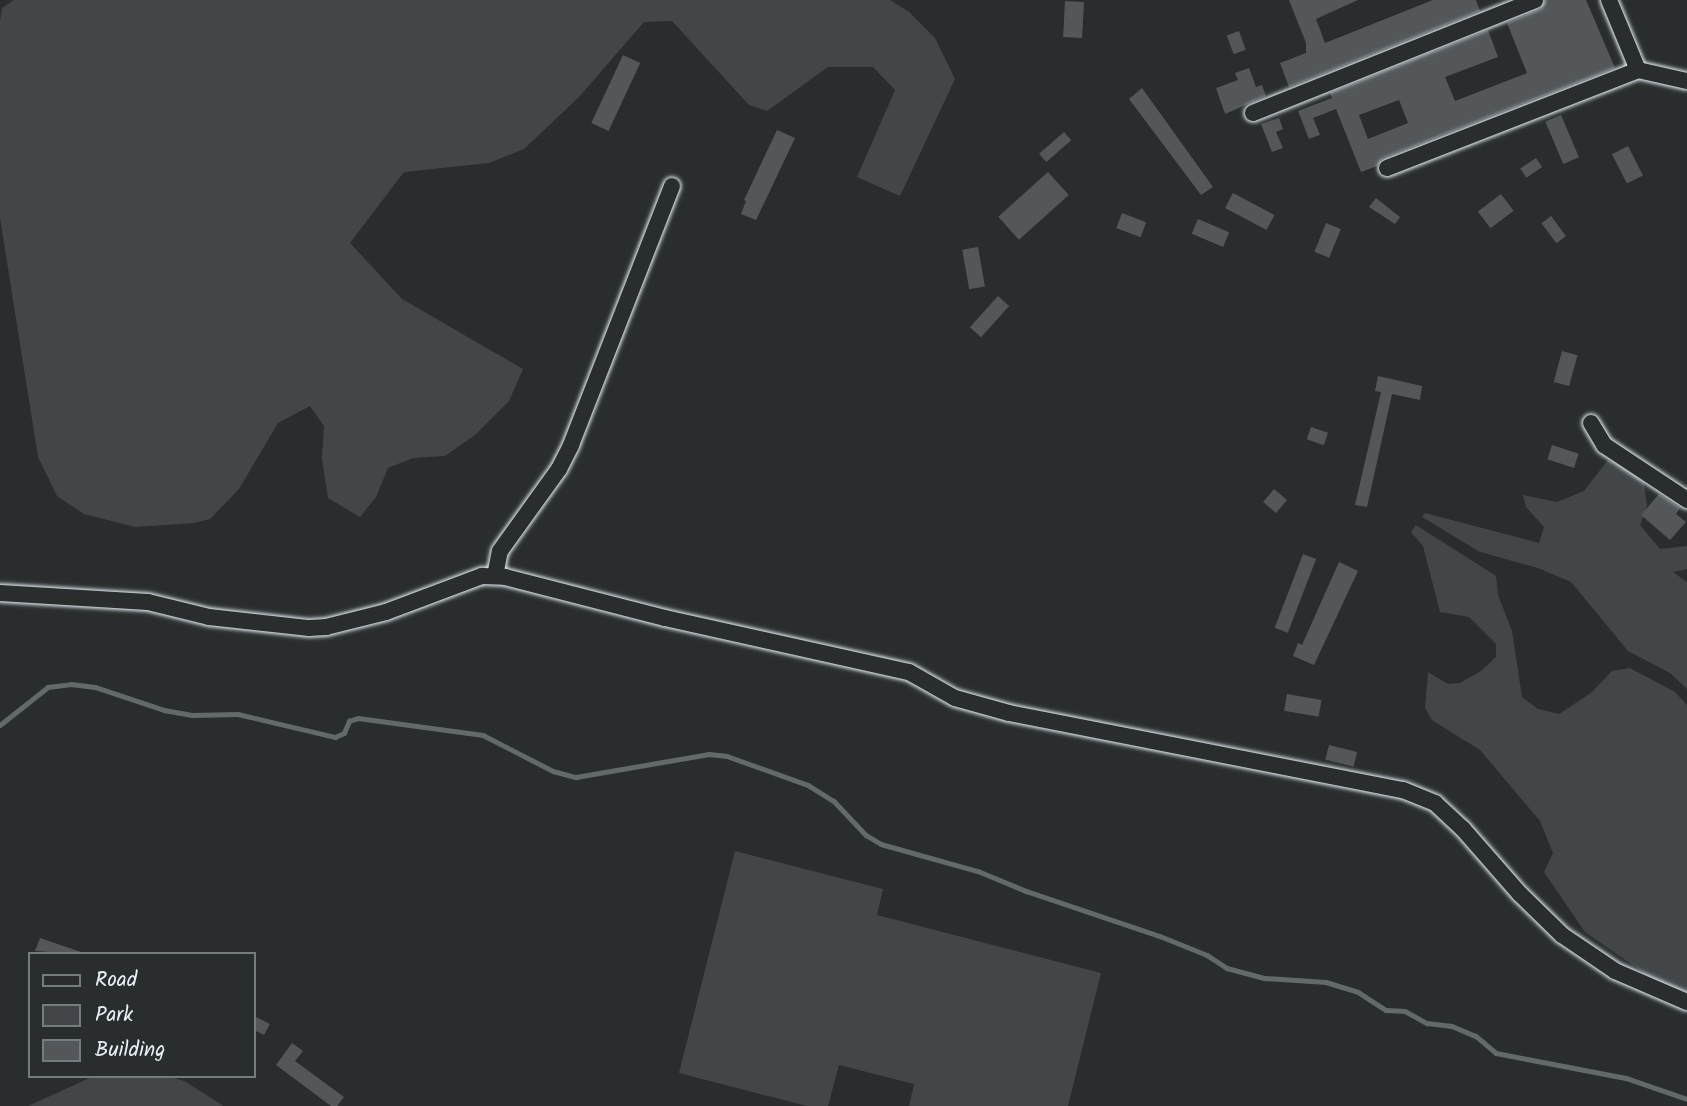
<!DOCTYPE html>
<html>
<head>
<meta charset="utf-8">
<style>
	body { margin:0 }
	#map { position:relative; width:1687px; height:1106px; overflow:hidden; background:#2a2d2e; font-family:Kalam,sans-serif }
	div>[style] { position:absolute }
	.green>* { inset:0; background:#424648 }
	.stream>* { height:4.5px; margin:-2.25px; padding:0 2.25px; transform-origin:2.25px; border-radius:2.25px; background:#63686b }
	.building>* { inset:0; background:#535759; transform-origin:0 0 }
	.roads { filter:drop-shadow(0 0 2px #e8f1f8) drop-shadow(0 0 2px #e8f1f8) }
	.street>* { height:16px; margin:-8px; padding:0 8px; transform-origin:8px; border-radius:8px; background:#2a2d2e }
	span { translate:-50% -50%; white-space:nowrap; text-align:center; line-height:1.15; -webkit-text-stroke:5px #2a2d2e; paint-order:stroke }
	.legend { position:absolute; left:28px; top:952px; width:228px; height:126px; box-sizing:border-box; background:#2a2d2e; border:2px solid #767b7f; margin:0; padding:9px 12px; list-style:none; font-size:21px; color:#e8f1f8 }
	.legend li { display:flex; align-items:center; gap:14px; height:35px }
	.legend b { width:35px; border:2px solid #767b7f }
</style>
</head>
<body>
<div id="map">
	<div class="green">
		<div style="clip-path:polygon(14px 0,890px 0,909px 12px,935px 38px,955px 79px,900px 196px,857px 177px,895px 90px,873px 67px,828px 67px,767px 111px,749px 105px,672px 21px,644px 22px,579px 97px,524px 149px,489px 163px,404px 172px,350px 243px,402px 299px,523px 369px,509px 401px,475px 435px,445px 456px,413px 458px,388px 468px,376px 497px,360px 517px,328px 498px,322px 459px,324px 426px,310px 406px,278px 423px,239px 489px,210px 519px,194px 523px,135px 527px,84px 514px,57px 496px,38px 457px,0 218px,0 21px,2px 8px)"></div>
		<div style="clip-path:polygon(1608px 460px,1625px 465px,1644px 483px,1647px 506px,1640px 525px,1660px 549px,1687px 546px,1687px 569px,1673px 572px,1687px 582px,1687px 689px,1670px 673px,1628px 651px,1571px 582px,1538px 568px,1480px 552px,1422px 517px,1425px 513px,1539px 543px,1544px 527px,1526px 507px,1523px 495px,1557px 502px,1584px 491px)"></div>
		<div style="clip-path:polygon(1416px 525px,1496px 576px,1498px 595px,1512px 631px,1522px 697px,1538px 709px,1559px 714px,1591px 693px,1612px 671px,1630px 668px,1675px 692px,1687px 705px,1687px 994px,1657px 982px,1585px 932px,1544px 872px,1553px 853px,1540px 821px,1480px 750px,1432px 720px,1425px 708px,1428px 672px,1448px 684px,1460px 683px,1481px 671px,1496px 657px,1496px 644px,1469px 617px,1440px 612px,1423px 546px,1411px 532px)"></div>
		<div style="clip-path:polygon(735px 851px,883px 889px,877px 915px,1101px 973px,1068px 1106px,909px 1106px,914px 1084px,839px 1065px,828px 1106px,807px 1106px,679px 1073px)"></div>
		<div style="clip-path:polygon(94px 1076px,167px 1076px,184px 1081px,224px 1106px,28px 1106px)"></div>
	</div>
	<div class="stream">
		<div style="left:0;top:725px;width:61px;rotate:-38.4deg"></div>
		<div style="left:48px;top:687px;width:23px;rotate:-7deg"></div>
		<div style="left:71px;top:684px;width:24px;rotate:7deg"></div>
		<div style="left:95px;top:687px;width:73px;rotate:18.4deg"></div>
		<div style="left:164px;top:710px;width:28px;rotate:10deg"></div>
		<div style="left:192px;top:715px;width:46px;rotate:-1.2deg"></div>
		<div style="left:238px;top:714px;width:100px;rotate:13.3deg"></div>
		<div style="left:335px;top:737px;width:10px;rotate:-24deg"></div>
		<div style="left:344px;top:733px;width:13px;rotate:-67deg"></div>
		<div style="left:349px;top:721px;width:9px;rotate:-18deg"></div>
		<div style="left:358px;top:718px;width:126px;rotate:7.7deg"></div>
		<div style="left:483px;top:735px;width:79px;rotate:27.2deg"></div>
		<div style="left:553px;top:771px;width:24px;rotate:15deg"></div>
		<div style="left:576px;top:777px;width:135px;rotate:-9.8deg"></div>
		<div style="left:709px;top:754px;width:18px;rotate:6deg"></div>
		<div style="left:727px;top:756px;width:86px;rotate:19.7deg"></div>
		<div style="left:808px;top:785px;width:31px;rotate:32deg"></div>
		<div style="left:834px;top:801px;width:47px;rotate:46.7deg"></div>
		<div style="left:866px;top:835px;width:17px;rotate:31deg"></div>
		<div style="left:881px;top:844px;width:101px;rotate:15.6deg"></div>
		<div style="left:978px;top:871px;width:52px;rotate:22.6deg"></div>
		<div style="left:1026px;top:891px;width:141px;rotate:18.6deg"></div>
		<div style="left:1160px;top:936px;width:51px;rotate:22deg"></div>
		<div style="left:1207px;top:955px;width:24px;rotate:33deg"></div>
		<div style="left:1227px;top:968px;width:39px;rotate:15deg"></div>
		<div style="left:1265px;top:978px;width:61px;rotate:3.8deg"></div>
		<div style="left:1326px;top:982px;width:34px;rotate:17deg"></div>
		<div style="left:1358px;top:992px;width:33px;rotate:33deg"></div>
		<div style="left:1386px;top:1010px;width:19px;rotate:3deg"></div>
		<div style="left:1405px;top:1011px;width:25px;rotate:29deg"></div>
		<div style="left:1427px;top:1023px;width:25px;rotate:7deg"></div>
		<div style="left:1452px;top:1026px;width:26px;rotate:23deg"></div>
		<div style="left:1476px;top:1036px;width:26px;rotate:40deg"></div>
		<div style="left:1496px;top:1053px;width:132px;rotate:10.9deg"></div>
		<div style="left:1626px;top:1078px;width:65px;rotate:19deg"></div>
	</div>
	<div class="building">
		<div style="clip-path:polygon(1289px 0,1358px 0,1316px 19px,1325px 43px,1433px 0,1476px 0,1480px 11px,1289px 87px,1280px 63px,1306px 53px,1306px 43px)"></div>
		<div style="clip-path:polygon(evenodd,1545px 0,1586px 0,1615px 68px,1383px 158px,1377px 166px,1361px 172px,1336px 109px,1313px 118px,1320px 135px,1309px 139px,1298px 111px,1332px 98px,1330px 93px,1488px 30px,1498px 57px,1445px 77px,1455px 101px,1527px 73px,1507px 23px,1540px 9px,1545px 0,1399px 100px,1408px 123px,1368px 139px,1359px 115px,1399px 100px)"></div>
		<div style="left:1065px;top:1px;width:19px;height:36px;rotate:3deg"></div>
		<div style="left:1239px;top:31px;width:20px;height:13px;rotate:70deg"></div>
		<div style="left:623px;top:55px;width:19px;height:75px;rotate:25deg"></div>
		<div style="clip-path:polygon(1249px 68px,1256px 87px,1262px 85px,1266px 96px,1225px 114px,1216px 88px,1238px 80px,1235px 73px)"></div>
		<div style="clip-path:polygon(1142px 88px,1213px 187px,1201px 195px,1129px 99px)"></div>
		<div style="left:1561px;top:115px;width:46px;height:17px;rotate:67deg"></div>
		<div style="clip-path:polygon(1279px 118px,1283px 129px,1276px 132px,1283px 148px,1272px 152px,1261px 124px)"></div>
		<div style="clip-path:polygon(777px 130px,795px 138px,756px 220px,741px 214px,746px 201px,744px 200px)"></div>
		<div style="left:1064px;top:132px;width:11px;height:33px;rotate:49deg"></div>
		<div style="left:1628px;top:146px;width:33px;height:18px;rotate:63deg"></div>
		<div style="left:1536px;top:158px;width:11px;height:19px;rotate:56deg"></div>
		<div style="left:1048px;top:172px;width:31px;height:67px;rotate:48deg"></div>
		<div style="left:1233px;top:193px;width:47px;height:17px;rotate:28deg"></div>
		<div style="left:1501px;top:194px;width:21px;height:29px;rotate:53deg"></div>
		<div style="clip-path:polygon(1376px 198px,1400px 217px,1395px 224px,1369px 207px)"></div>
		<div style="left:1122px;top:213px;width:26px;height:16px;rotate:21deg"></div>
		<div style="left:1551px;top:216px;width:25px;height:12px;rotate:53deg"></div>
		<div style="left:1198px;top:219px;width:34px;height:16px;rotate:23deg"></div>
		<div style="left:1326px;top:223px;width:16px;height:31px;rotate:22deg"></div>
		<div style="left:978px;top:247px;width:40px;height:16px;rotate:80deg"></div>
		<div style="left:998px;top:296px;width:15px;height:42px;rotate:42deg"></div>
		<div style="left:1562px;top:351px;width:16px;height:32px;rotate:15deg"></div>
		<div style="clip-path:polygon(1378px 376px,1422px 386px,1420px 400px,1392px 394px,1367px 507px,1355px 505px,1381px 392px,1375px 391px)"></div>
		<div style="left:1311px;top:427px;width:18px;height:13px;rotate:19deg"></div>
		<div style="left:1552px;top:445px;width:28px;height:15px;rotate:18deg"></div>
		<div style="left:1274px;top:489px;width:17px;height:17px;rotate:40deg"></div>
		<div style="clip-path:polygon(1659px 494px,1680px 508px,1676px 514px,1686px 522px,1670px 540px,1641px 515px)"></div>
		<div style="left:1303px;top:554px;width:14px;height:79px;rotate:21deg"></div>
		<div style="clip-path:polygon(1339px 562px,1358px 571px,1314px 665px,1293px 656px,1298px 643px,1302px 645px)"></div>
		<div style="left:1287px;top:694px;width:35px;height:17px;rotate:10deg"></div>
		<div style="left:1329px;top:745px;width:29px;height:15px;rotate:14deg"></div>
		<div style="clip-path:polygon(40px 938px,81px 952px,81px 954px,35px 951px)"></div>
		<div style="clip-path:polygon(254px 1016px,270px 1024px,264px 1035px,254px 1030px)"></div>
		<div style="clip-path:polygon(292px 1043px,303px 1051px,295px 1061px,344px 1097px,337px 1106px,331px 1106px,276px 1065px)"></div>
	</div>
	<div class="roads">
		<div class="street">
			<div style="left:1609px;top:0;width:76px;rotate:67.5deg"></div>
			<div style="left:1253px;top:113px;width:304px;rotate:-21.8deg"></div>
			<div style="left:1387px;top:168px;width:269px;rotate:-21.3deg"></div>
			<div style="left:1638px;top:70px;width:50px;rotate:12.7deg"></div>
			<div style="left:1591px;top:423px;width:26px;rotate:59deg"></div>
			<div style="left:1604px;top:445px;width:100px;rotate:33.5deg"></div>
			<div style="left:495px;top:576px;width:25px;rotate:-79deg"></div>
			<div style="left:500px;top:551px;width:101px;rotate:-54.3deg"></div>
			<div style="left:559px;top:469px;width:27px;rotate:-63deg"></div>
			<div style="left:571px;top:445px;width:278px;rotate:-68.7deg"></div>
			<div style="left:0;top:593px;width:148px;rotate:3.5deg"></div>
			<div style="left:148px;top:602px;width:63px;rotate:13.8deg"></div>
			<div style="left:209px;top:617px;width:101px;rotate:6.3deg"></div>
			<div style="left:309px;top:628px;width:17px;rotate:-3deg"></div>
			<div style="left:326px;top:627px;width:62px;rotate:-14deg"></div>
			<div style="left:386px;top:612px;width:103px;rotate:-20.6deg"></div>
			<div style="left:482px;top:576px;width:23px;rotate:2deg"></div>
			<div style="left:505px;top:577px;width:165px;rotate:14.4deg"></div>
			<div style="left:665px;top:618px;width:250px;rotate:12.5deg"></div>
			<div style="left:909px;top:672px;width:53px;rotate:29.5deg"></div>
			<div style="left:955px;top:698px;width:56px;rotate:15.5deg"></div>
			<div style="left:1009px;top:713px;width:401px;rotate:11.1deg"></div>
			<div style="left:1403px;top:790px;width:35px;rotate:22deg"></div>
			<div style="left:1435px;top:803px;width:38px;rotate:43deg"></div>
			<div style="left:1463px;top:829px;width:86px;rotate:48.8deg"></div>
			<div style="left:1520px;top:894px;width:59px;rotate:44.3deg"></div>
			<div style="left:1562px;top:935px;width:64px;rotate:34.2deg"></div>
			<div style="left:1615px;top:971px;width:78px;rotate:23.3deg"></div>
		</div>
	</div>
	<ul class="legend">
	<li><b style="height:9px;background:#2a2d2e"></b>Road</li>
	<li><b style="height:19px;background:#424648"></b>Park</li>
	<li><b style="height:19px;background:#535759"></b>Building</li>
	</ul>
</div>
</body>
</html>
